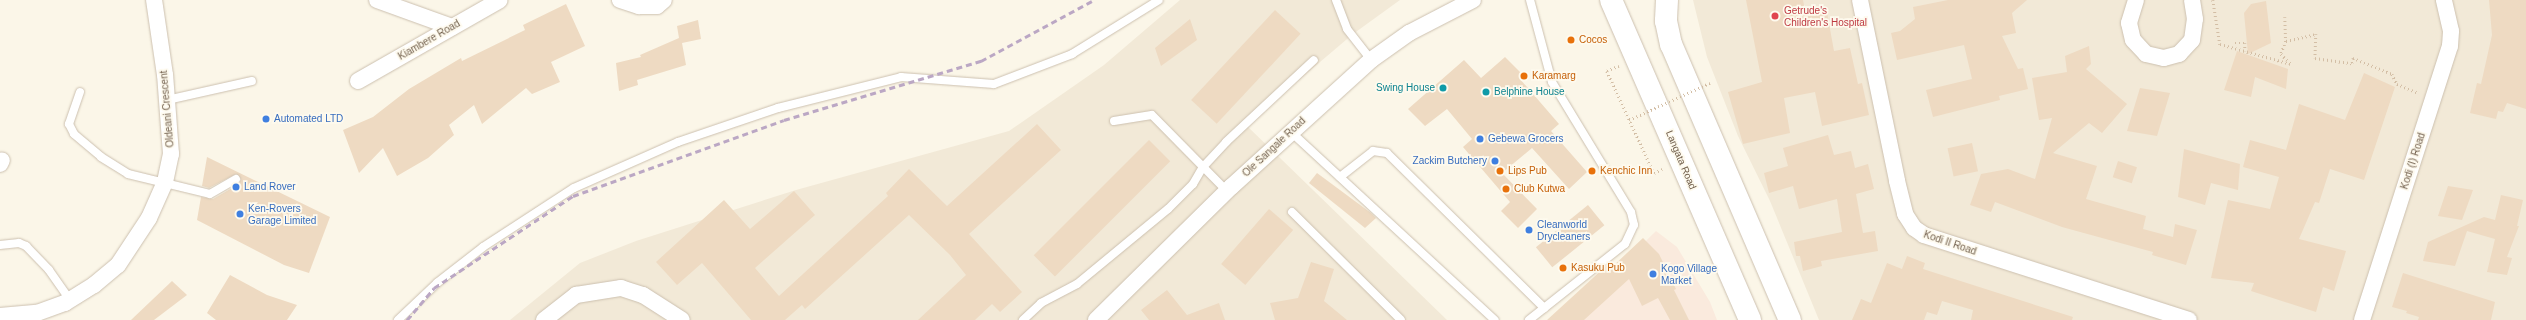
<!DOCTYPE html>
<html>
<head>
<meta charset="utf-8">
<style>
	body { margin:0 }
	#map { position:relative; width:2526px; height:320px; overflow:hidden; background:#fbf6e8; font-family:Helvetica,sans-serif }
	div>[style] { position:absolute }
	.residential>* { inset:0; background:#f2e9d7 }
	.commercial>* { inset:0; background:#faeadd }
	.building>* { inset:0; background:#eedac2; transform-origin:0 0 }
	.path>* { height:2.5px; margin-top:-1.25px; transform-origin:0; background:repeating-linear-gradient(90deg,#d3bea5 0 1px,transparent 0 4px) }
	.roads { filter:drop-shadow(0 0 1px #ccc0af) drop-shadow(0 0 1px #ccc0af) }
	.service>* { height:8px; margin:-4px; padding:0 4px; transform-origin:4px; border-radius:4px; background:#fff }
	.minor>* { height:16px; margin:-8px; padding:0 8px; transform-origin:8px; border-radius:8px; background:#fff }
	.secondary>* { height:22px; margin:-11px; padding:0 11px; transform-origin:11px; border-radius:11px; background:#fff }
	.rail>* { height:3px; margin-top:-1.5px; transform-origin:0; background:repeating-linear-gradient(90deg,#bba7c4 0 6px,transparent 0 10px) }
	.path-bridge>* { height:2.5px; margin-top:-1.25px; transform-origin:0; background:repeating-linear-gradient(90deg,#d3bea5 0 1px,transparent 0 4px) }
	.dots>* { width:11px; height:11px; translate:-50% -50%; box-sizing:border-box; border:2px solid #fefaee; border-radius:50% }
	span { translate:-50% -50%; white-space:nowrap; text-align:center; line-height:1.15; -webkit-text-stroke:3.5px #fefaee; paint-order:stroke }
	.health-label { font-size:10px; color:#be3a42 }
	.left { translate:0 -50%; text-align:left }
	.street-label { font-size:10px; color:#73614e }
	.food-label { font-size:10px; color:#c56008 }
	.culture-label { font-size:10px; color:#0d838f }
	.right { translate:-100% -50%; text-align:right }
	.shop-label { font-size:10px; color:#366cbe }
</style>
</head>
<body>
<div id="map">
	<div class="residential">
		<div style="clip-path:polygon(1180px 0,1400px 0,1353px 34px,1246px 125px,1447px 320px,510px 320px,580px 263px,636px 241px,796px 190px,1009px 131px,1104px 65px)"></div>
		<div style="clip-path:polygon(1693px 0,2526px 0,2526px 320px,1819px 320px,1770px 201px,1738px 136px,1707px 57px)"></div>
	</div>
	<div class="commercial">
		<div style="clip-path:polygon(1656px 231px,1677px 247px,1710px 302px,1717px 320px,1566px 320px)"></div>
	</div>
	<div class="building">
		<div style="clip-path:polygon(1746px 0,1803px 0,1805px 11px,1826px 7px,1834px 51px,1850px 48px,1858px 84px,1862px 83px,1869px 115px,1822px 126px,1815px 92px,1784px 98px,1790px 133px,1743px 144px,1728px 92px,1762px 82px)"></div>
		<div style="clip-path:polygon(1948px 0,2027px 0,2012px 13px,2016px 33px,2002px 36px,2018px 69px,2023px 68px,2028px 89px,1999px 96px,2000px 100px,1933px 117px,1926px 90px,1972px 79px,1964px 45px,1897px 60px,1891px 33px,1900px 31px,1915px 19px,1913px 7px)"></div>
		<div style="clip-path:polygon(2489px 0,2526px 0,2526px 109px,2507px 103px,2503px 112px,2498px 111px,2496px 119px,2470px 113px,2477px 83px,2481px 84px,2492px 35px)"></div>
		<div style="clip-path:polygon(2266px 1px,2271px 43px,2248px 54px,2244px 13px,2251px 4px)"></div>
		<div style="clip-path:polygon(566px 4px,585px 46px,551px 62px,560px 82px,532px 94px,526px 88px,482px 124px,474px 105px,449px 125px,454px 135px,428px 158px,397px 176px,383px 148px,359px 173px,343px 130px,373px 117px,409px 89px,461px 58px,462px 61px,525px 30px,523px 25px)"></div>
		<div style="left:1275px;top:10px;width:35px;height:123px;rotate:43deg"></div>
		<div style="clip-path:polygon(1190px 19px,1197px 40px,1161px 66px,1155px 48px)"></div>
		<div style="clip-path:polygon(698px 20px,701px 39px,682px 43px,686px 65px,637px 80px,638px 85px,619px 91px,616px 63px,641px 57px,640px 55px,679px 38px,677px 26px)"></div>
		<div style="clip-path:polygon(2089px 46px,2091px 64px,2086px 69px,2127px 104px,2102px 133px,2089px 123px,2053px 153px,2097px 166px,2086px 199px,2146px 216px,2143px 229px,2173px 237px,2175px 224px,2197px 230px,2186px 265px,2152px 255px,2153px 252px,2062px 227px,1995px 202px,1991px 212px,1970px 205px,1981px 174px,2008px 169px,2035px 179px,2052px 118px,2039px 120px,2032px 78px,2067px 72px,2065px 56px)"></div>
		<div style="clip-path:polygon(2237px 51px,2288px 69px,2286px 89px,2255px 77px,2251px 97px,2224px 90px)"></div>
		<div style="clip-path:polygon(1505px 57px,1524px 76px,1520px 79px,1559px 124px,1551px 131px,1587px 172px,1569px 189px,1532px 148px,1502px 173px,1537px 209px,1518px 228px,1501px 211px,1510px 202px,1463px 147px,1472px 139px,1447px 109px,1425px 126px,1408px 109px,1464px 60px,1481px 78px)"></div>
		<div style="clip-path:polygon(2364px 73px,2395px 87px,2364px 180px,2330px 169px,2319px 203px,2315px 202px,2299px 239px,2346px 251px,2334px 291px,2323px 287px,2316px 312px,2251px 291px,2254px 283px,2211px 278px,2228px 200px,2270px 209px,2279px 177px,2243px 167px,2250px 140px,2286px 150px,2299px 104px,2345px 120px)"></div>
		<div style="clip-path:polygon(2140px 88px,2170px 93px,2157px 136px,2127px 131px)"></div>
		<div style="clip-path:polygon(1037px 124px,1061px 150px,969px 234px,1022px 292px,1000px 312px,992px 304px,975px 320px,918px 320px,966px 275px,950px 255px,909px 215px,805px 309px,802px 305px,785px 320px,751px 320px,702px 263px,677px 285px,656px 262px,724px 200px,750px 229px,794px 191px,815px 215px,755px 268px,779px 296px,888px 196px,886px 193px,909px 169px,947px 206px)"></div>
		<div style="clip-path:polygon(1828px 135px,1834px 155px,1851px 151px,1855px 168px,1868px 164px,1874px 189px,1856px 194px,1863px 233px,1875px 231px,1878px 251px,1821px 261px,1822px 266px,1803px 271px,1800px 256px,1796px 256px,1794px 242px,1842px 232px,1837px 199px,1799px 209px,1793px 186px,1769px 193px,1764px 173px,1788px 166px,1783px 148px)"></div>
		<div style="left:1149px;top:140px;width:30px;height:163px;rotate:45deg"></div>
		<div style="left:1972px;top:143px;width:29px;height:25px;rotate:78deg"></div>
		<div style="clip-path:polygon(2184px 149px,2240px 164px,2238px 190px,2211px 183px,2205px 205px,2178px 197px)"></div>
		<div style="clip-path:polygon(207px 157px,330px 217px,309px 273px,284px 265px,197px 220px,201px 197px,213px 199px,239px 184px,241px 179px,236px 174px,209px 188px,202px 186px)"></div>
		<div style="left:2118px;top:161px;width:20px;height:17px;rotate:18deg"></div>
		<div style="clip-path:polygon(1317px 173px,1371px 213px,1376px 218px,1365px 228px,1309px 183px)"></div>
		<div style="clip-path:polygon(2448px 186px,2473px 190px,2462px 220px,2438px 216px)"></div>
		<div style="clip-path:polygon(2501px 195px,2523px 200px,2517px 226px,2519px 226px,2507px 257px,2512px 258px,2507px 275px,2487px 272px,2495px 239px,2467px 231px,2455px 266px,2423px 261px,2428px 242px,2484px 217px,2495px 220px)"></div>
		<div style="left:1588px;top:205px;width:26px;height:67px;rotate:51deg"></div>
		<div style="left:1269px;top:209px;width:32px;height:73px;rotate:41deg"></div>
		<div style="clip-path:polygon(1643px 238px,1659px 254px,1676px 289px,1674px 290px,1689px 320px,1670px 320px,1658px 298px,1642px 306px,1629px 279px,1584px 320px,1547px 320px,1606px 266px,1608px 265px,1611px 268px)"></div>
		<div style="clip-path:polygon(1907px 256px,1925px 263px,1923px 269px,2073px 317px,2072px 320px,1971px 320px,1973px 310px,1942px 301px,1937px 315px,1927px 312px,1924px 320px,1852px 320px,1861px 299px,1871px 303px,1887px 263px,1902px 269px)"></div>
		<div style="clip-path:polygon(1311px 262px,1334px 269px,1324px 301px,1347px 320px,1275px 320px,1270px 303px,1298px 298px)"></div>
		<div style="clip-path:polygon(2403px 273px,2495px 302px,2491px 320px,2418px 320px,2419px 317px,2406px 313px,2407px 311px,2392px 307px)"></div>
		<div style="clip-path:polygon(230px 275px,267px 295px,297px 305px,287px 320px,216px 320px,207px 313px)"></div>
		<div style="clip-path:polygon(172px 281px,187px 295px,154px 320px,131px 320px)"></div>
		<div style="clip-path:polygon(1167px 290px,1187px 315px,1219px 303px,1225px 320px,1149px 320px,1141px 310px)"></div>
	</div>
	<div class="path">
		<div style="left:2213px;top:0;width:45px;rotate:81deg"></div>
		<div style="left:2220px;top:44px;width:74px;rotate:15.7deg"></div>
		<div style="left:2285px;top:17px;width:24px;rotate:88deg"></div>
		<div style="left:2286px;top:41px;width:31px;rotate:-13deg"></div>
		<div style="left:2316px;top:34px;width:24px;rotate:92deg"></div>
		<div style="left:2315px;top:58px;width:37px;rotate:8deg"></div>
		<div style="left:2352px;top:63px;width:5px;rotate:-79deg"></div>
		<div style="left:2353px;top:58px;width:42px;rotate:22.3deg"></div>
		<div style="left:2392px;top:74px;width:11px;rotate:63deg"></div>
		<div style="left:2397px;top:84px;width:23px;rotate:23deg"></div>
		<div style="left:2286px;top:41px;width:14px;rotate:111deg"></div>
		<div style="left:2281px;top:54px;width:14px;rotate:45deg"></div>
		<div style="left:2235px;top:43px;width:10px"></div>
		<div style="left:2245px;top:43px;width:8px;rotate:90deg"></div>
		<div style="left:1619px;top:66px;width:13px;rotate:157deg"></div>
		<div style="left:1607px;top:71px;width:112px;rotate:65.3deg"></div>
		<div style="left:1654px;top:173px;width:9px;rotate:-27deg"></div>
	</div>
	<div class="roads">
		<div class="service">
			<div style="left:1336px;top:0;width:31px;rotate:69deg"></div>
			<div style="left:1347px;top:29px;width:39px;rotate:52deg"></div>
			<div style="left:80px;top:92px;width:34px;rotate:109deg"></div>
			<div style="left:69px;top:124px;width:11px;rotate:63deg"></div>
			<div style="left:74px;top:134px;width:35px;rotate:40deg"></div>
			<div style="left:101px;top:157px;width:32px;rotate:32deg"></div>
			<div style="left:128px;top:174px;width:84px;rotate:13.7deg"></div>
			<div style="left:210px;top:194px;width:30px;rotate:-30deg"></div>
			<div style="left:167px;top:100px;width:87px;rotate:-12.6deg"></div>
			<div style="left:1114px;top:121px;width:38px;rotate:-9deg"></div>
			<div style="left:1152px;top:115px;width:107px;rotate:45.4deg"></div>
			<div style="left:1291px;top:132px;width:277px;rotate:42.7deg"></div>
			<div style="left:1340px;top:177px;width:42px;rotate:-38.2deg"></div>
			<div style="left:1373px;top:151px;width:14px;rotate:8deg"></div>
			<div style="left:1387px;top:153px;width:221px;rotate:44.6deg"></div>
			<div style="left:1292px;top:212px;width:153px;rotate:44.7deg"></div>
			<div style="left:0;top:245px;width:19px;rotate:-6deg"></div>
			<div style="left:19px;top:243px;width:8px;rotate:23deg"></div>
			<div style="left:26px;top:246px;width:33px;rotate:46deg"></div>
			<div style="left:49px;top:270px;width:37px;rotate:55deg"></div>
			<div style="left:398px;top:320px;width:54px;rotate:-43.5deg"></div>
			<div style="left:437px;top:283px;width:58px;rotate:-38deg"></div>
			<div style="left:483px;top:247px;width:108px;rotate:-33deg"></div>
			<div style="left:574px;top:188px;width:114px;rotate:-23.9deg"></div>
			<div style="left:678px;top:142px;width:106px;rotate:-18.8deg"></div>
			<div style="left:778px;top:108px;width:127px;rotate:-14.1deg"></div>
			<div style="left:901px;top:77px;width:93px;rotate:4.3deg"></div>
			<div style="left:994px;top:84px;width:84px;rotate:-21deg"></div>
			<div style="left:1072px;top:54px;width:102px;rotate:-31.8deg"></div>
			<div style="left:1023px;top:320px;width:25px;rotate:-43deg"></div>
			<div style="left:1041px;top:303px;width:41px;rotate:-27.8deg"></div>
			<div style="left:1077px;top:284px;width:118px;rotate:-39.5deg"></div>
			<div style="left:1168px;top:209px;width:35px;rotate:-45deg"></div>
			<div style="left:1193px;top:184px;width:20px;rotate:-60deg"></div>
			<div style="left:1203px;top:167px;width:34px;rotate:-47deg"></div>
			<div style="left:1226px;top:142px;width:120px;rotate:-43deg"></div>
			<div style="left:1529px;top:320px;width:122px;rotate:-38.4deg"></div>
			<div style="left:1625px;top:244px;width:21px;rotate:-65deg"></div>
			<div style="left:1634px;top:225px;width:13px;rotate:-103deg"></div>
			<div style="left:1631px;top:212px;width:152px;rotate:-121.3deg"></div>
			<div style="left:1552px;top:82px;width:85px;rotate:-105deg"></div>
		</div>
		<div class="minor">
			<div style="left:377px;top:0;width:80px;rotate:19.8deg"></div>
			<div style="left:620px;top:0;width:20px;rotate:18deg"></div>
			<div style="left:639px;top:6px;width:18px"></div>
			<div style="left:657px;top:6px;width:9px;rotate:-41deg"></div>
			<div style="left:1860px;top:0;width:185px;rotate:78.4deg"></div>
			<div style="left:1897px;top:181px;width:34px;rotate:76deg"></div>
			<div style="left:1905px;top:214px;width:17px;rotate:57deg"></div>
			<div style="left:1914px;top:228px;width:12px;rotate:35deg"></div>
			<div style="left:1924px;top:235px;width:278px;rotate:17.8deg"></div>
			<div style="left:2136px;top:0;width:24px;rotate:107deg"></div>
			<div style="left:2129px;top:23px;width:17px;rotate:77deg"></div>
			<div style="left:2133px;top:40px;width:19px;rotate:47deg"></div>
			<div style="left:2146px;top:54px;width:18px;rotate:13deg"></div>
			<div style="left:2164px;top:58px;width:16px;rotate:-15deg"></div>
			<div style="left:2179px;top:54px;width:19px;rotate:-47deg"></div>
			<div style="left:2192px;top:40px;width:21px;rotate:-82deg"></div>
			<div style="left:2195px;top:19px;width:19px;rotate:-99deg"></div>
			<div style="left:358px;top:81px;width:163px;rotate:-29.7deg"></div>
			<div style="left:0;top:164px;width:4px;rotate:-63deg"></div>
			<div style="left:0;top:316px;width:37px;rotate:-5deg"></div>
			<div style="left:37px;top:313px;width:30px;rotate:-20deg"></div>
			<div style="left:65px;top:303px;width:34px;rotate:-32deg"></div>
			<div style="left:94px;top:285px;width:31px;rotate:-40deg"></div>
			<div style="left:118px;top:265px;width:56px;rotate:-56.6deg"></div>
			<div style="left:149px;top:218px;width:39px;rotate:-66deg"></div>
			<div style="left:165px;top:182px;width:29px;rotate:-78deg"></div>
			<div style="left:171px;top:154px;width:79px;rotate:-94.3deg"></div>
			<div style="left:165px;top:75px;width:76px;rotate:-98.3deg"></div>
			<div style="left:544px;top:320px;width:41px;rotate:-38deg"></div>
			<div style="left:576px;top:295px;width:46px;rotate:-8.8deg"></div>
			<div style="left:621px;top:288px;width:23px;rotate:18deg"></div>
			<div style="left:643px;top:295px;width:46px;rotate:32.7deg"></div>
			<div style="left:1096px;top:320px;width:190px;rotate:-44.6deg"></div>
			<div style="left:1231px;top:187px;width:189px;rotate:-42.2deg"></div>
			<div style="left:1371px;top:60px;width:47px;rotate:-35.4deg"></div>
			<div style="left:1409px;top:33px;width:72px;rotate:-27.3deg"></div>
			<div style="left:2362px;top:320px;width:288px;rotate:-72.2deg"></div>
			<div style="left:2450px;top:46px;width:15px;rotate:-86deg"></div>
			<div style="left:2451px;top:31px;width:32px;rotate:-103deg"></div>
		</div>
		<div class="secondary">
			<div style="left:1611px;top:0;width:349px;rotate:66.5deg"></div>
			<div style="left:1667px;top:0;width:21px;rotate:93deg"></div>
			<div style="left:1666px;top:21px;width:24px;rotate:78deg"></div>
			<div style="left:1671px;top:44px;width:301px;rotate:66.7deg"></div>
		</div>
	</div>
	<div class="rail">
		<div style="left:407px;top:320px;width:42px;rotate:-49.8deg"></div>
		<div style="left:434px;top:288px;width:167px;rotate:-33.5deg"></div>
		<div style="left:573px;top:196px;width:224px;rotate:-19.8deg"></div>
		<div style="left:784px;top:120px;width:206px;rotate:-16.7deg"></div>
		<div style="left:981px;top:61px;width:128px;rotate:-28.4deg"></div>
	</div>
	<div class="path-bridge">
		<div style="left:1629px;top:120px;width:89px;rotate:-24.6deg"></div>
	</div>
	<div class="dots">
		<div style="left:1775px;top:16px;background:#e0444e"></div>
		<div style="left:1571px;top:40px;background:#e8710a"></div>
		<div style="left:1524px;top:76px;background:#e8710a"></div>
		<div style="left:1443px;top:88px;background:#0f9aa8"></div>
		<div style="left:1486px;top:92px;background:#0f9aa8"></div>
		<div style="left:266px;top:119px;background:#3f7fe0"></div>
		<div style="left:1480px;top:139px;background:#3f7fe0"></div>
		<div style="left:1495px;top:161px;background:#3f7fe0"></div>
		<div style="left:1500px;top:171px;background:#e8710a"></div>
		<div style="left:1592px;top:171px;background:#e8710a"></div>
		<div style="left:236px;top:187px;background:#3f7fe0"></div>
		<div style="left:1506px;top:189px;background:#e8710a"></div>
		<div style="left:240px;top:214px;background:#3f7fe0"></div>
		<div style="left:1529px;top:230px;background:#3f7fe0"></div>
		<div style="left:1563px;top:268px;background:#e8710a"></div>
		<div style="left:1653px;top:274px;background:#3f7fe0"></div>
	</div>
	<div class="health-label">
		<span class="left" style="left:1784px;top:16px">Getrude's<br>Children's Hospital</span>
	</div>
	<div class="street-label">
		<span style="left:429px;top:40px;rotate:-30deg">Kiambere Road</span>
		<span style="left:167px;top:109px;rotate:-95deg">Oldeani Crescent</span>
		<span style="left:1274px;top:147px;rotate:-43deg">Ole Sangale Road</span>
		<span style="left:1681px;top:160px;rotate:67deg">Langata Road</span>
		<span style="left:2413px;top:161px;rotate:-72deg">Kodi (I) Road</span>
		<span style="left:1950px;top:243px;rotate:19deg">Kodi II Road</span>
	</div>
	<div class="food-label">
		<span class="left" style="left:1579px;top:40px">Cocos</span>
		<span class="left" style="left:1532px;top:76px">Karamarg</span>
		<span class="left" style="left:1508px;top:171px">Lips Pub</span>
		<span class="left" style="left:1600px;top:171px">Kenchic Inn</span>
		<span class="left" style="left:1514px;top:189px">Club Kutwa</span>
		<span class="left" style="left:1571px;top:268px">Kasuku Pub</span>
	</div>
	<div class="culture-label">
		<span class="right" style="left:1435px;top:88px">Swing House</span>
		<span class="left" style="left:1494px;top:92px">Belphine House</span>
	</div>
	<div class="shop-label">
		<span class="left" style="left:274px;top:119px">Automated LTD</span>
		<span class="left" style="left:1488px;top:139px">Gebewa Grocers</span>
		<span class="right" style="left:1487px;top:161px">Zackim Butchery</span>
		<span class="left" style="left:244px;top:187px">Land Rover</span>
		<span class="left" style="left:248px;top:214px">Ken-Rovers<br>Garage Limited</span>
		<span class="left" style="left:1537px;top:230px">Cleanworld<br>Drycleaners</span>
		<span class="left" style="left:1661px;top:274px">Kogo Village<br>Market</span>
	</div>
</div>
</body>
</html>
